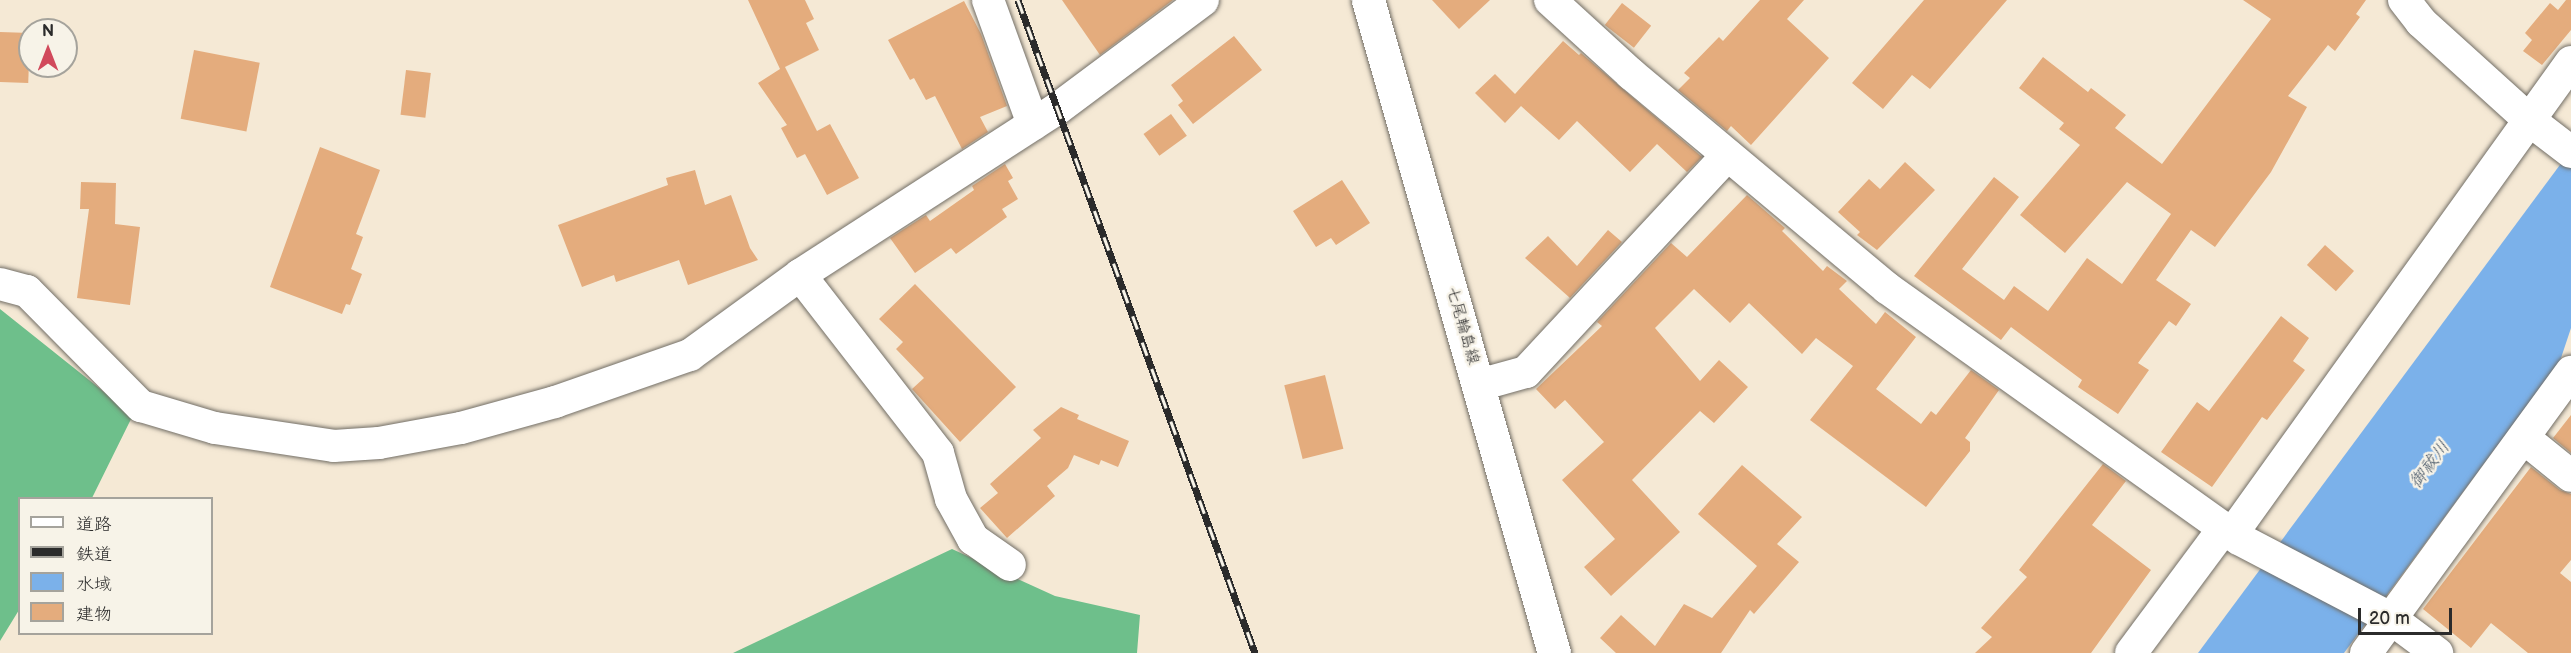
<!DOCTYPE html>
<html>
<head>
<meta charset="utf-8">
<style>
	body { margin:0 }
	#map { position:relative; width:2571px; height:653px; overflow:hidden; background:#f5e9d5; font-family:"Balsamiq Sans","Klee One",sans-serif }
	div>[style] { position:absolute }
	.forest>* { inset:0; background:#6ebf8b }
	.water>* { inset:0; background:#7bb1ea }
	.building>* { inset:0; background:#e4ac7d; transform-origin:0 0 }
	.roads { filter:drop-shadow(0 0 2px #726e66) drop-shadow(0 0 2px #726e66) }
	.minor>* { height:32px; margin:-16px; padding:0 16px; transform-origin:16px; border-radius:16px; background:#fff }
	.major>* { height:33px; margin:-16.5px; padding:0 16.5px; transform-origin:16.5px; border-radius:16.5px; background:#fff }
	.rail>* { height:7px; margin-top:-3.5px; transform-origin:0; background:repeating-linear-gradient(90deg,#f7f3e8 0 14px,#2b2b2b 0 28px); box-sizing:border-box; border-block:2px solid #2b2b2b }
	span { translate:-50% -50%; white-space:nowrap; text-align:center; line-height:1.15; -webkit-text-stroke:5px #f7f3e8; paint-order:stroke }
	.street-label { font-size:16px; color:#2b2b2b }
	.water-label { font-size:18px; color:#435364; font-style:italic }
	.legend { position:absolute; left:18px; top:497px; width:195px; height:138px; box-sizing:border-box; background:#f7f3e8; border:2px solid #a5a39c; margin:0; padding:8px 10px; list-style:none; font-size:18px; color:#2b2b2b }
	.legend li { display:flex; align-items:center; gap:12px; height:30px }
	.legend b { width:30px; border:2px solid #a5a39c }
	.north { position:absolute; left:18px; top:18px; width:60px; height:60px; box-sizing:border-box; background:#f7f3e8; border:2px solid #a5a39c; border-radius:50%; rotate:0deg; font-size:16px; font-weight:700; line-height:24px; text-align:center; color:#2b2b2b }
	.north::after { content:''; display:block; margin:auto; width:21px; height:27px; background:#d1495b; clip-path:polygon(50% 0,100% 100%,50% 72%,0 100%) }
	.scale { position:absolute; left:2358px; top:608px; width:94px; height:27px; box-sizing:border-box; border:3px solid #2b2b2b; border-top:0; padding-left:8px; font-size:18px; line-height:21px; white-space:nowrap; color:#2b2b2b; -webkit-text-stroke:4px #f7f3e8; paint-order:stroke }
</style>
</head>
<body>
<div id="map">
	<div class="forest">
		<div style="clip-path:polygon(0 309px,133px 415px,92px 498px,20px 498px,19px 610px,0 641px)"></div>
		<div style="clip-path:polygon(952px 549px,1055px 596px,1140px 615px,1137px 653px,733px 653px)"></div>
	</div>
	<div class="water">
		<div style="clip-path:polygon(2571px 150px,2571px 328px,2560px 361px,2344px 653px,2198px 653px)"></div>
	</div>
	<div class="building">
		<div style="clip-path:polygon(748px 0,805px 0,814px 19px,806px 23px,819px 50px,785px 67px,817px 131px,830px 124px,859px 178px,827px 195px,805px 154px,797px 158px,781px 128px,787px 125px,758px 83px,780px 69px)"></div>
		<div style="clip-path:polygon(1062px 0,1173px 0,1100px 55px)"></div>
		<div style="clip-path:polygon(1432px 0,1490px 0,1459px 29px)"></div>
		<div style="clip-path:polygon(1760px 0,1804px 0,1787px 19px,1829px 58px,1751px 145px,1731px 126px,1727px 131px,1678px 90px,1690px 78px,1684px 73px,1719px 37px,1723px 41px)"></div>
		<div style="clip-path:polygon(1924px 0,2007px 0,1930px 89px,1912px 75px,1883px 109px,1852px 83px)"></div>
		<div style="clip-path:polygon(2243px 0,2366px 0,2356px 14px,2360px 17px,2335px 51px,2328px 45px,2288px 96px,2307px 107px,2271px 172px,2215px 247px,2191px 230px,2156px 280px,2191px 304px,2176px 326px,2169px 321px,2138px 363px,2149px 370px,2118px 414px,2078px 387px,2082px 380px,2011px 327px,2001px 340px,1914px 276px,1994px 177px,2019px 197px,1962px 269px,2004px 300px,2014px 286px,2048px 311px,2087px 258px,2122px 284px,2171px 214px,2127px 182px,2065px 253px,2020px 215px,2080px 145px,2059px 129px,2064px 123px,2019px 88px,2043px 57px,2088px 92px,2091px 88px,2126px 115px,2115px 128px,2162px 164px,2271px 19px)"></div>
		<div style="clip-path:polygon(2566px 0,2571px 0,2571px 30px,2542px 65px,2523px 51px,2532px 40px,2525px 33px,2550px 3px,2558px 10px)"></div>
		<div style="clip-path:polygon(964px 1px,981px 34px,1007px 106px,980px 117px,988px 132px,962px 149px,935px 96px,926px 100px,914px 78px,910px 80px,888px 40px)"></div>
		<div style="left:1622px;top:3px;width:37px;height:28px;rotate:38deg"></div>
		<div style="left:0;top:32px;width:30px;height:50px;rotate:2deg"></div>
		<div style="clip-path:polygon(1234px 36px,1262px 70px,1193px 124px,1178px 105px,1183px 101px,1171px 85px)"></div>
		<div style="clip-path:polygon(1563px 41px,1579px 55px,1581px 53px,1702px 157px,1687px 172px,1657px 144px,1630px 172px,1577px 121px,1559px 140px,1521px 106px,1505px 123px,1475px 93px,1495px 74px,1515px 94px)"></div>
		<div style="left:194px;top:50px;width:67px;height:70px;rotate:11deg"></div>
		<div style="left:406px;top:70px;width:25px;height:45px;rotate:7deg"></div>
		<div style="left:1171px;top:114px;width:27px;height:34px;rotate:54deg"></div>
		<div style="clip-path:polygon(320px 147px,380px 170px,356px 234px,363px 237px,351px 269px,362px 274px,350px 305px,346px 304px,342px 314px,270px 287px)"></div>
		<div style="clip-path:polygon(1905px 162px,1935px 190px,1877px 250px,1857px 235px,1860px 232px,1838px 212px,1869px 179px,1880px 189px)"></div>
		<div style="clip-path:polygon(1005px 164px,1013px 178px,1008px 181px,1018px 199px,1002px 209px,1007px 217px,956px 254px,951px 248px,915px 273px,890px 238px,926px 215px,930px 221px,974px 190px,972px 186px)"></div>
		<div style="clip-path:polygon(695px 170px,705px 205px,731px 195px,750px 248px,758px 260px,688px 285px,679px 260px,616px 282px,614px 275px,582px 287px,558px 225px,668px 185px,666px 178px)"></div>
		<div style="clip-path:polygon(1342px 180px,1370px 223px,1336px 245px,1331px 238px,1316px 247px,1293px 211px)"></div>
		<div style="clip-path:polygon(81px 182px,116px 183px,115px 224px,140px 227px,130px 305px,77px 298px,89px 209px,80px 209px)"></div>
		<div style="clip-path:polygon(1747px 195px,1785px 228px,1782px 231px,1823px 271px,1827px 266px,1847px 281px,1839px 289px,1876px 324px,1885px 312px,1916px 337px,1876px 389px,1921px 424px,1931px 411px,1936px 415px,1971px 370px,1999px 390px,1965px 438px,1970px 442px,1970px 451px,1926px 507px,1810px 420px,1853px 366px,1816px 338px,1802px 354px,1749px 303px,1730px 323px,1694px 289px,1655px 328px,1700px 381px,1719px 360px,1748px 387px,1714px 423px,1700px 411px,1632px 480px,1680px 532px,1611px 596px,1584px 567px,1615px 539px,1562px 480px,1604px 442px,1565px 400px,1555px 409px,1536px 389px,1602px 326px,1597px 322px,1671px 243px,1687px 257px)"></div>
		<div style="clip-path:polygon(1608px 230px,1622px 242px,1570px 298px,1525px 258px,1548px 236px,1577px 266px)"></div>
		<div style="left:2325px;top:245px;width:39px;height:27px;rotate:42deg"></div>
		<div style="clip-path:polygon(915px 284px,1016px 387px,960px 442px,912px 389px,924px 378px,896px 349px,903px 342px,879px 319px)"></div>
		<div style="clip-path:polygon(2281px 316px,2309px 338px,2293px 361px,2305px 370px,2267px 420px,2262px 417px,2212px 487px,2161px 452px,2197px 402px,2209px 411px)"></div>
		<div style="left:1325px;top:375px;width:76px;height:42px;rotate:76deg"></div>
		<div style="clip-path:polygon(1061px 407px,1079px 415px,1077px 419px,1129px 441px,1118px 467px,1101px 460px,1099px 465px,1074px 455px,1068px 468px,1047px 486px,1055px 496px,1007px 538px,980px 508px,998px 493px,990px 484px,1041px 438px,1033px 430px)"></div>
		<div style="clip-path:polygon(2571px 415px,2571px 453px,2553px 438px)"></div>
		<div style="clip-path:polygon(2103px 464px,2126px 481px,2092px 525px,2151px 570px,2091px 653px,1975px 653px,1992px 637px,1981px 628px,2027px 577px,2019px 570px)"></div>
		<div style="clip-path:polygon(1742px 465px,1802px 517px,1777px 544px,1799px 562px,1754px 614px,1750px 610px,1721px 653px,1616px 653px,1600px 638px,1621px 615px,1655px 646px,1684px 604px,1712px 618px,1757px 566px,1698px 514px)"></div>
		<div style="clip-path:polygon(2531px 467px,2560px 490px,2571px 494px,2571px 560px,2560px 573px,2571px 582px,2571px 653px,2528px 653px,2491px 623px,2471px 648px,2423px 609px)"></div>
	</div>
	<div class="roads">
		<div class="minor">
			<div style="left:988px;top:0;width:132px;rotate:70.1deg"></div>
			<div style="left:1550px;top:0;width:110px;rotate:42.4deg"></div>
			<div style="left:1631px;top:74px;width:334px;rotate:39.9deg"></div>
			<div style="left:1887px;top:288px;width:432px;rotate:35.5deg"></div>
			<div style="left:2239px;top:539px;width:170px;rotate:27.6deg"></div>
			<div style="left:2390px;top:618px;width:59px;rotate:36.7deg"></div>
			<div style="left:2404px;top:0;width:28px;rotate:52deg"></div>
			<div style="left:2421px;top:22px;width:144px;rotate:42.2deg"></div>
			<div style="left:2528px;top:119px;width:54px;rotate:37.5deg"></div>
			<div style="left:800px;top:275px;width:225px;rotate:52.2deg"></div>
			<div style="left:938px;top:453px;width:48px;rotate:74.2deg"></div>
			<div style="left:951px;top:499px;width:46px;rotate:61.2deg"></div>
			<div style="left:973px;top:539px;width:45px;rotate:35.1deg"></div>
			<div style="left:0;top:284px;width:28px;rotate:15deg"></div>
			<div style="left:27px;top:291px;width:162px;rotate:45.3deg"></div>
			<div style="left:141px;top:406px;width:77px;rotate:16.6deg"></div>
			<div style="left:215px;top:428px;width:120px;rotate:8.6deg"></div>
			<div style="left:334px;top:446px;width:45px;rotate:-3.8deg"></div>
			<div style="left:379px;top:443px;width:83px;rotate:-10.4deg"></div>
			<div style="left:461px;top:428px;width:98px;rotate:-15.5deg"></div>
			<div style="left:555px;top:402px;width:143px;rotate:-19.2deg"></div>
			<div style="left:690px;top:355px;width:136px;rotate:-36deg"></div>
			<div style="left:800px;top:275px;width:306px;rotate:-32.9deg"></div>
			<div style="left:1057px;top:109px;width:182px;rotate:-36.7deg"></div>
			<div style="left:1479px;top:385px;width:49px;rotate:-15.5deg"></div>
			<div style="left:1526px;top:372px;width:296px;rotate:-47.1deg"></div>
			<div style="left:2524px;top:438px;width:60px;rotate:39deg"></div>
			<div style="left:2232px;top:534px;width:581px;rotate:-54.31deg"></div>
			<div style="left:2131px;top:653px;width:156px;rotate:-53.4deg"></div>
			<div style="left:2366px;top:653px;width:348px;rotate:-53.9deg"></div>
		</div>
		<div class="major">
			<div style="left:1368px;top:0;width:679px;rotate:74.1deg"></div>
		</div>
	</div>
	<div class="rail">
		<div style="left:1018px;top:0;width:695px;rotate:70.05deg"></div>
	</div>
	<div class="street-label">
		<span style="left:1462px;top:326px;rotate:74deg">七尾輪島線</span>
	</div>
	<div class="water-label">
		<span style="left:2430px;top:465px;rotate:-53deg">御祓川</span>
	</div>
	<ul class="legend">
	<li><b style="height:8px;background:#fff"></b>道路</li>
	<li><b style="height:8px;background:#2b2b2b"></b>鉄道</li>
	<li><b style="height:16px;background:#7bb1ea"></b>水域</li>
	<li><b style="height:16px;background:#e4ac7d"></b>建物</li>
	</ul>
	<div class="north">N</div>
	<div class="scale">20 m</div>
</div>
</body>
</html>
